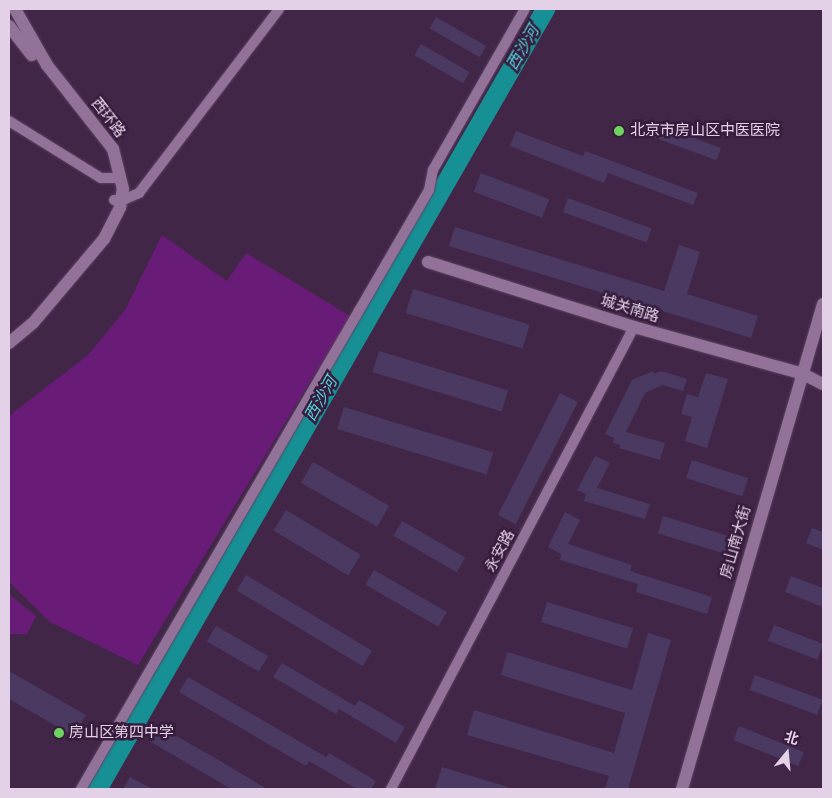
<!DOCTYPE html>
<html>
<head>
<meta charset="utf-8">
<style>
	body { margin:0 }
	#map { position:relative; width:832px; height:798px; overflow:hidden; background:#422648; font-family:"Nunito Sans","Noto Sans SC",sans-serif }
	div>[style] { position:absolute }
	.green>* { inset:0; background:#691c77 }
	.river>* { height:19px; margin:-9.5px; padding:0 9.5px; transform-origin:9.5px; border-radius:9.5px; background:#168f95 }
	.building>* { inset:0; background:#4a3a62; transform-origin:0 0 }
	.roads { filter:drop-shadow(0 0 1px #5c4461) drop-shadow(0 0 1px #5c4461) }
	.minor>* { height:10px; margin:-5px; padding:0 5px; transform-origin:5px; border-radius:5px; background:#937299 }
	.tertiary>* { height:12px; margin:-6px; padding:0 6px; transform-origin:6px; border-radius:6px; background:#937299 }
	.secondary>* { height:12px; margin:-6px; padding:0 6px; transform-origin:6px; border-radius:6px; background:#937299 }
	.dots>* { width:14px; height:14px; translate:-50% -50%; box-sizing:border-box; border:2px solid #381c3d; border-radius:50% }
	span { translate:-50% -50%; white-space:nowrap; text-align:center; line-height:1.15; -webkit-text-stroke:5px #381c3d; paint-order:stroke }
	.street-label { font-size:15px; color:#e3d2e7 }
	.poi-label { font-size:15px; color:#e3d2e7 }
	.left { translate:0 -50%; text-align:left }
	.water-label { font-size:16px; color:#4fd5dd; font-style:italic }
	.frame { position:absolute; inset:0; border:10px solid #e3d2e7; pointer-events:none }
	.north { position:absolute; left:762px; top:728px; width:50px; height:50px; -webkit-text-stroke:4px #381c3d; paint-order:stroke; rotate:17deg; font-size:14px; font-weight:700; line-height:20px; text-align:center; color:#e3d2e7 }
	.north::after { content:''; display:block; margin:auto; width:18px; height:22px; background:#e3d2e7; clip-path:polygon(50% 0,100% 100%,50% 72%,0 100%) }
</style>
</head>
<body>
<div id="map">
	<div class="green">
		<div style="clip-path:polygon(162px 235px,227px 281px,246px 253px,350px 316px,138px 665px,50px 622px,9px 582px,9px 416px,88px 355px,125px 310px)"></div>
		<div style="clip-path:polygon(9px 594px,36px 616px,27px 634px,9px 634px)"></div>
	</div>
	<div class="river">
		<div style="left:97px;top:789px;width:900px;rotate:-60.13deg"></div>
	</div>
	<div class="building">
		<div style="left:436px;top:17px;width:58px;height:13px;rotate:30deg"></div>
		<div style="left:421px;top:44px;width:56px;height:13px;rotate:30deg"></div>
		<div style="left:658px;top:125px;width:67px;height:13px;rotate:20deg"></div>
		<div style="clip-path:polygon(516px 131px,583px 156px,585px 151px,698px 193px,693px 205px,608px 173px,604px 183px,510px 146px)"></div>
		<div style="left:481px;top:173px;width:73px;height:20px;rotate:21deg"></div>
		<div style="left:568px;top:198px;width:89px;height:15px;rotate:20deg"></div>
		<div style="clip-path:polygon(455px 227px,664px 291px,679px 245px,700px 252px,687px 294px,758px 316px,751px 338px,449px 246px)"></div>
		<div style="left:413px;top:289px;width:122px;height:25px;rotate:17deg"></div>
		<div style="left:379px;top:351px;width:135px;height:22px;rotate:17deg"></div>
		<div style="clip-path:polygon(653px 371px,654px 374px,661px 371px,687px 379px,683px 391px,663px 385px,645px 393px,626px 432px,665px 443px,660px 460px,619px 448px,620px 445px,613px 443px,614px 438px,605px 434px,632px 380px)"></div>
		<div style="clip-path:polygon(706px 373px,728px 379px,707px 448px,685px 441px,692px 417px,681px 414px,687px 394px,698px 397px)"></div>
		<div style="left:560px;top:393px;width:20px;height:137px;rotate:27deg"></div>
		<div style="left:344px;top:407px;width:156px;height:23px;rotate:17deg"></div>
		<div style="clip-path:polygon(595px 456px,610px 463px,597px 488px,650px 504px,645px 519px,584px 501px,586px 494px,577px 490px)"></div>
		<div style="left:692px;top:460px;width:59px;height:19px;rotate:18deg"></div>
		<div style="left:313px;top:462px;width:88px;height:24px;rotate:30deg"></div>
		<div style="left:286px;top:510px;width:87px;height:24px;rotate:31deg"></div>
		<div style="clip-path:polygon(565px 512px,580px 520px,568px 544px,632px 565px,630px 571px,712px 597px,707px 614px,636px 592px,638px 584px,560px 560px,561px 554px,548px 547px)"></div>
		<div style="left:663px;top:516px;width:70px;height:18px;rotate:17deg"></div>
		<div style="left:402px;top:521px;width:73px;height:17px;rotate:30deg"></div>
		<div style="clip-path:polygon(812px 528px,823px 532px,823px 550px,806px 543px)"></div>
		<div style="left:374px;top:570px;width:84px;height:17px;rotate:30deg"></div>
		<div style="left:246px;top:575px;width:147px;height:18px;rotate:31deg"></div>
		<div style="clip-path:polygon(791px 576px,823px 588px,823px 607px,785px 592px)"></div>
		<div style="left:547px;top:602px;width:90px;height:21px;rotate:17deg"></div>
		<div style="left:774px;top:625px;width:53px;height:17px;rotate:21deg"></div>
		<div style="left:216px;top:626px;width:60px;height:18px;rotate:30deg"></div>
		<div style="clip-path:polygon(648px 633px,671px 640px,628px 789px,605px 789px,609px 776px,467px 735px,474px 710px,614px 753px,625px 713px,501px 675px,507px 652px,632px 690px)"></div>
		<div style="clip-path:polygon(282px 663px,355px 706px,359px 700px,405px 727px,396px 743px,339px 709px,336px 714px,273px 677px)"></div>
		<div style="clip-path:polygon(9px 671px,86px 715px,74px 736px,9px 699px)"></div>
		<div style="left:755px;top:675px;width:72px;height:16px;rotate:20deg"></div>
		<div style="clip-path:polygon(188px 677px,326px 757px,329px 753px,376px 781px,371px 789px,357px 789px,309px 761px,306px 766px,179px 692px)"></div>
		<div style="left:739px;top:726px;width:70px;height:15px;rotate:22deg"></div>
		<div style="clip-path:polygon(160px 727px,217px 759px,267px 789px,231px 789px,151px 742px)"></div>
		<div style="clip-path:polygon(442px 767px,508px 787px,508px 789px,435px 789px)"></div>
		<div style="clip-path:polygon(130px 777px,152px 789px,123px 789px)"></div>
	</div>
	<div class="roads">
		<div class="minor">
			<div style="left:9px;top:121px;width:108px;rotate:31.8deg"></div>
			<div style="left:101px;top:178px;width:14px"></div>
			<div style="left:114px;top:200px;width:7px;rotate:8deg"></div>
			<div style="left:121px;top:201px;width:20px;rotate:-24deg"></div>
			<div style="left:139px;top:193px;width:231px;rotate:-52.7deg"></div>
			<div style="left:81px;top:789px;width:693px;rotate:-59.84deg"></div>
			<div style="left:429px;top:190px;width:20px;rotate:-79deg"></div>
			<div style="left:433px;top:170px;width:185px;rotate:-60.3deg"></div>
			<div style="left:391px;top:789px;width:522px;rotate:-62.26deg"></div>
		</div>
		<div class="tertiary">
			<div style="left:428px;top:262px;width:216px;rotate:17.5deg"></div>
			<div style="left:634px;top:327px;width:175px;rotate:15.5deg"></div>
			<div style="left:803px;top:374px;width:22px;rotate:27deg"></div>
		</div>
		<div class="secondary">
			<div style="left:9px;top:26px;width:37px;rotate:52deg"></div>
			<div style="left:9px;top:343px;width:31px;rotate:-40deg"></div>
			<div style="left:33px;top:323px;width:110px;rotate:-49.8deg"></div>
			<div style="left:104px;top:239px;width:36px;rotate:-63deg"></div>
			<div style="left:120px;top:207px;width:18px;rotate:-81deg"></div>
			<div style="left:123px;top:189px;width:41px;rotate:-104deg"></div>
			<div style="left:113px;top:149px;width:107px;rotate:-128.2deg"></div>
			<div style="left:47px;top:65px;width:64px;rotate:-119.7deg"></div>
			<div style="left:682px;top:789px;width:505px;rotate:-73.79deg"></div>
		</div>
	</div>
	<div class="dots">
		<div style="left:619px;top:131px;background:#6fd35f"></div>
		<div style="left:59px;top:733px;background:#6fd35f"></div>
	</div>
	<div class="street-label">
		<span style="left:108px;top:118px;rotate:52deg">西环路</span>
		<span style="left:630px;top:309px;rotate:17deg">城关南路</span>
		<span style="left:736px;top:542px;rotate:-74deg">房山南大街</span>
		<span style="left:500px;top:551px;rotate:-62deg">永安路</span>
	</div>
	<div class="poi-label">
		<span class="left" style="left:630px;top:131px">北京市房山区中医医院</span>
		<span class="left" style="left:69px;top:733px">房山区第四中学</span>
	</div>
	<div class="water-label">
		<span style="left:523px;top:48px;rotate:-60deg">西沙河</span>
		<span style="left:321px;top:399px;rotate:-60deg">西沙河</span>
	</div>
	<div class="frame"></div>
	<div class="north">北</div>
</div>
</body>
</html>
